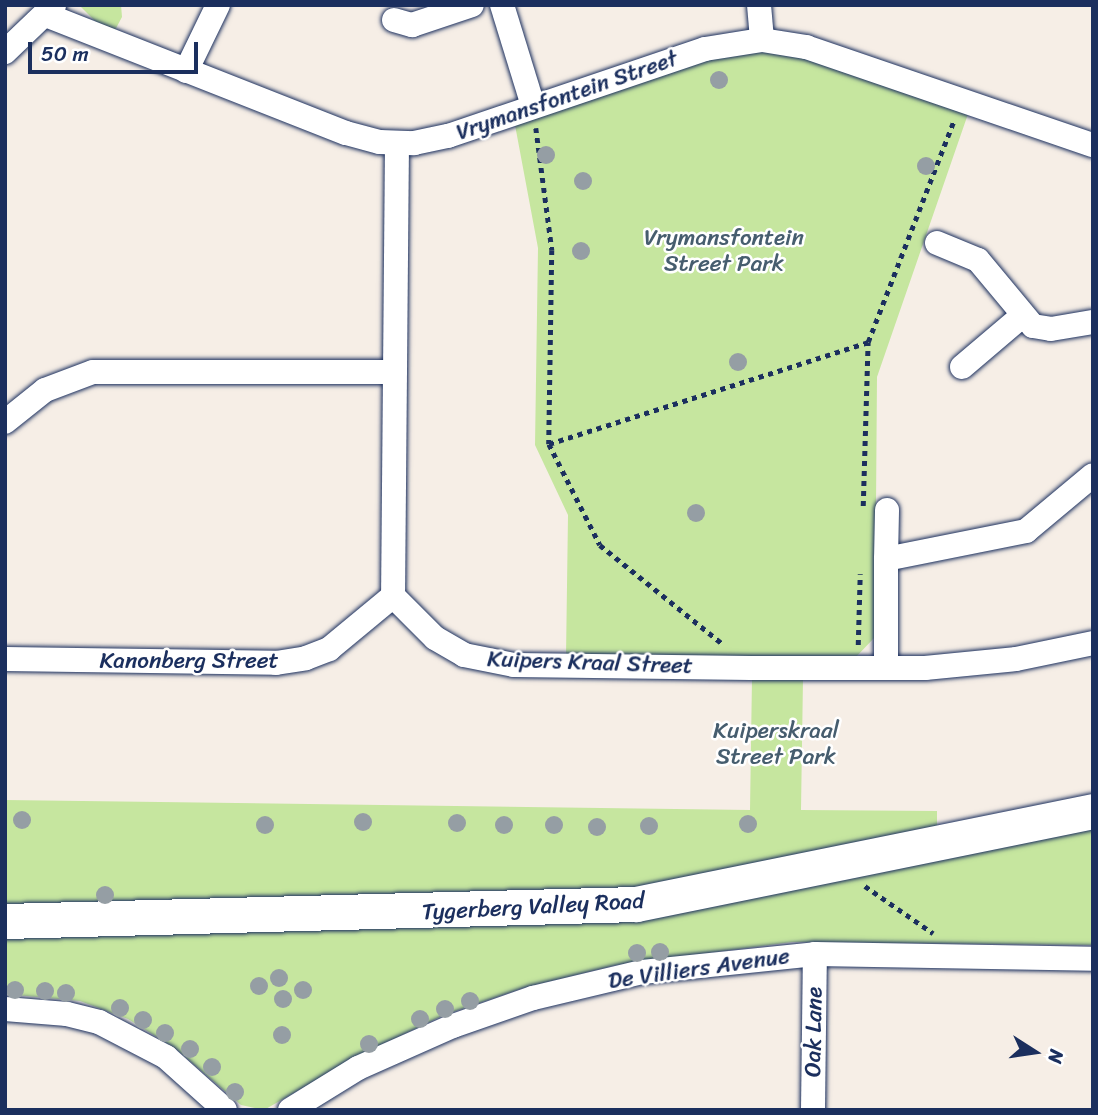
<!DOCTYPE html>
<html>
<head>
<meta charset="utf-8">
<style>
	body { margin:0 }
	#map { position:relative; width:1098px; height:1115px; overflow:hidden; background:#f6eee6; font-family:Sriracha,sans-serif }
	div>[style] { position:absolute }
	.green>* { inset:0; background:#c6e69f }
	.path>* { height:4.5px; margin-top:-2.25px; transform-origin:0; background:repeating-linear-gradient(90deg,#1b2f5e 0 5px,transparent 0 10px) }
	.roads { filter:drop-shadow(0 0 2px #1b2f5e) drop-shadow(0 0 2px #1b2f5e) }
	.minor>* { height:24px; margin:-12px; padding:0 12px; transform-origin:12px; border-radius:12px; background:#fff }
	.secondary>* { height:35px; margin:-17.5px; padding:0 17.5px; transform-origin:17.5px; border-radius:17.5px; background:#fff }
	.trees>* { width:18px; height:18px; margin:-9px; border-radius:50%; background:#959ea4 }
	span { translate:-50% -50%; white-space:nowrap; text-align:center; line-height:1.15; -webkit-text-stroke:5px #fff; paint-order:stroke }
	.street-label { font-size:23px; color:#1b2f5e }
	.park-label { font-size:23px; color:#465d6e }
	.frame { position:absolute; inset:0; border:7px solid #1b2f5e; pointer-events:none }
	.north { position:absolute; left:1000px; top:1017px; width:70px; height:70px; -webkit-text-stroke:5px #fff; paint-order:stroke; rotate:102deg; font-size:19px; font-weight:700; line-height:28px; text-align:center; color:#1b2f5e }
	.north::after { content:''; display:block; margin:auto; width:24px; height:32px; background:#1b2f5e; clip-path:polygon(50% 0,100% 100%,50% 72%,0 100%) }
	.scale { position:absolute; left:28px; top:42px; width:170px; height:32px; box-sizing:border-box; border:4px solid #1b2f5e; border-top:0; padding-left:9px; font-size:21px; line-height:24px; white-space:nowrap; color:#1b2f5e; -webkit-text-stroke:5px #fff; paint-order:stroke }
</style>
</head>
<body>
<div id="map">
	<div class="green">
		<div style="clip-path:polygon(79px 5px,121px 5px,122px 17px,114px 32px,101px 27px)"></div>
		<div style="clip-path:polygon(768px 51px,803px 57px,968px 114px,877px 377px,875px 637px,855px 658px,566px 656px,568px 515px,535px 445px,538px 248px,515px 125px,712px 58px)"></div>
		<div style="clip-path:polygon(752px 678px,803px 679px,801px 810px,937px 811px,937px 827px,650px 891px,5px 908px,5px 800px,750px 810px)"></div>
		<div style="clip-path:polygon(1093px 823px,1093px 945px,792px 942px,616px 965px,523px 988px,444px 1015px,360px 1055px,264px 1110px,241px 1105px,176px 1049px,128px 1019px,80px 1001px,5px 994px,5px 932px,489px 922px)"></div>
	</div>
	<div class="path">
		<div style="left:536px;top:128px;width:123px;rotate:82.5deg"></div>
		<div style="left:552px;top:250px;width:194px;rotate:90.9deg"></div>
		<div style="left:549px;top:444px;width:113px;rotate:63.2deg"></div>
		<div style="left:600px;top:545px;width:159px;rotate:38.9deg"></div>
		<div style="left:549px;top:444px;width:335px;rotate:-17.7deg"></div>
		<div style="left:868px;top:342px;width:238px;rotate:-68.8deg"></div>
		<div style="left:863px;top:506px;width:164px;rotate:-88.3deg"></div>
		<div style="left:858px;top:645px;width:71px;rotate:-88.4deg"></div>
		<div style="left:865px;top:886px;width:83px;rotate:34.7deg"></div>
	</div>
	<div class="roads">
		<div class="minor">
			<div style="left:502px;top:5px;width:106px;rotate:72.9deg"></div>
			<div style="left:759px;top:5px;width:35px;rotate:85deg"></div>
			<div style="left:46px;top:15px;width:322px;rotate:21.5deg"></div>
			<div style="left:346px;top:133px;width:35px;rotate:15deg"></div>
			<div style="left:380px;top:142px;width:34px;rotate:2deg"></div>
			<div style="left:414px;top:143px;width:35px;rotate:-12deg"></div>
			<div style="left:448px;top:136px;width:271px;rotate:-18.7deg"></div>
			<div style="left:705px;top:49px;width:58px;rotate:-9deg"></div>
			<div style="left:762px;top:40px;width:45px;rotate:9deg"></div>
			<div style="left:806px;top:47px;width:303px;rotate:18.9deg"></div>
			<div style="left:394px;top:20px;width:19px;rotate:16deg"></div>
			<div style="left:412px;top:25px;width:63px;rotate:-18.4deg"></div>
			<div style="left:5px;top:52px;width:68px;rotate:-43.8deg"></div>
			<div style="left:186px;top:71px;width:73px;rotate:-64.1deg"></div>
			<div style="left:397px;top:143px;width:453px;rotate:90.5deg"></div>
			<div style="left:393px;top:596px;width:59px;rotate:45deg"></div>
			<div style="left:435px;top:638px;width:34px;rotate:30deg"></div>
			<div style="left:464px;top:655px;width:51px;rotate:11.3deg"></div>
			<div style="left:514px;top:665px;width:237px;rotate:0.7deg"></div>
			<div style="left:751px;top:668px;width:174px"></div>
			<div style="left:925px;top:668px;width:91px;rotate:-5.6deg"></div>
			<div style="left:1016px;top:659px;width:79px;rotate:-11.7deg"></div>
			<div style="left:937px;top:243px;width:44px;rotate:22.5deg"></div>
			<div style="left:978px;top:260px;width:86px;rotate:50.2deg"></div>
			<div style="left:1033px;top:326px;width:18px;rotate:9deg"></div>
			<div style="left:1051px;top:329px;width:43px;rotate:-9.5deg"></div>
			<div style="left:962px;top:367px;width:77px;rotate:-40.3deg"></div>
			<div style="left:5px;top:422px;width:51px;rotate:-38.7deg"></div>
			<div style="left:45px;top:390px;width:51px;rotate:-20.6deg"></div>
			<div style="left:93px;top:372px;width:302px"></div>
			<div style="left:886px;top:559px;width:49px;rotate:-88.8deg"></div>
			<div style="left:5px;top:659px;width:271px;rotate:0.8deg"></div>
			<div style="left:276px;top:663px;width:30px;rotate:-9deg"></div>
			<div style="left:306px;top:658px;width:25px;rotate:-21deg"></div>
			<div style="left:329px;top:649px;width:83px;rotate:-39.6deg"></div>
			<div style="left:886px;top:668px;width:109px;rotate:-90deg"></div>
			<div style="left:886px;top:559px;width:143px;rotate:-11.3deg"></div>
			<div style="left:1026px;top:531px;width:87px;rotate:-39.9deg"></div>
			<div style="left:5px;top:1009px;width:62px;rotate:4.6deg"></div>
			<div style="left:67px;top:1014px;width:33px;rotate:14deg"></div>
			<div style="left:99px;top:1022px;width:76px;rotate:27.6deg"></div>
			<div style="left:166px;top:1057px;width:79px;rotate:41.9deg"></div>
			<div style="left:290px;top:1110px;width:80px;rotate:-31.7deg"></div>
			<div style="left:358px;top:1068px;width:104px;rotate:-23.9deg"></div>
			<div style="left:453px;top:1026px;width:85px;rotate:-19.3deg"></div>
			<div style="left:533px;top:998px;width:112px;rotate:-13.4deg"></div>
			<div style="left:642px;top:972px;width:174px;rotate:-5.9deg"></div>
			<div style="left:815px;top:954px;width:278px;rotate:1deg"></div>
			<div style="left:813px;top:1110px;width:156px;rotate:-89.3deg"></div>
		</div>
		<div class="secondary">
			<div style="left:5px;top:921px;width:631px;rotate:-1.54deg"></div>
			<div style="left:636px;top:904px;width:466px;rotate:-11.5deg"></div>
		</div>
	</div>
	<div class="trees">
		<div style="left:719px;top:80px"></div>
		<div style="left:546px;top:155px"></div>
		<div style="left:926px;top:166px"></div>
		<div style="left:583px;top:181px"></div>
		<div style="left:581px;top:251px"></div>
		<div style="left:738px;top:362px"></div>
		<div style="left:696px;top:513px"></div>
		<div style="left:22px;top:820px"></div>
		<div style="left:363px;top:822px"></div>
		<div style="left:457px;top:823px"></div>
		<div style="left:748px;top:824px"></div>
		<div style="left:265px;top:825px"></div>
		<div style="left:504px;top:825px"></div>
		<div style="left:554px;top:825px"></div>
		<div style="left:649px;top:826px"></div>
		<div style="left:597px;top:827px"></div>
		<div style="left:105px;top:895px"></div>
		<div style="left:660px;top:952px"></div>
		<div style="left:637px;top:953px"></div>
		<div style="left:279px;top:978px"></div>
		<div style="left:259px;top:986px"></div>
		<div style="left:15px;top:990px"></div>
		<div style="left:303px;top:990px"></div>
		<div style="left:45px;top:991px"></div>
		<div style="left:66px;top:993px"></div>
		<div style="left:283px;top:999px"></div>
		<div style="left:470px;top:1001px"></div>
		<div style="left:120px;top:1008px"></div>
		<div style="left:445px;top:1009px"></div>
		<div style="left:420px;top:1019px"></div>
		<div style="left:143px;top:1020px"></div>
		<div style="left:165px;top:1033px"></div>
		<div style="left:282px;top:1035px"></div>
		<div style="left:369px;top:1044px"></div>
		<div style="left:190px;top:1049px"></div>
		<div style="left:212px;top:1067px"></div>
		<div style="left:235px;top:1092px"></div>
	</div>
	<div class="street-label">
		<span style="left:567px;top:96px;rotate:-19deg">Vrymansfontein Street</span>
		<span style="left:189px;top:661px">Kanonberg Street</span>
		<span style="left:590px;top:663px;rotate:2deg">Kuipers Kraal Street</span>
		<span style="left:533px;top:907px;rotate:-3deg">Tygerberg Valley Road</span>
		<span style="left:699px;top:969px;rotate:-8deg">De Villiers Avenue</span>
		<span style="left:814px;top:1032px;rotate:-89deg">Oak Lane</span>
	</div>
	<div class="park-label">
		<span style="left:724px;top:251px">Vrymansfontein<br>Street Park</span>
		<span style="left:776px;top:744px">Kuiperskraal<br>Street Park</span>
	</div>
	<div class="frame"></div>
	<div class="north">N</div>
	<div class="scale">50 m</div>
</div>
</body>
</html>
